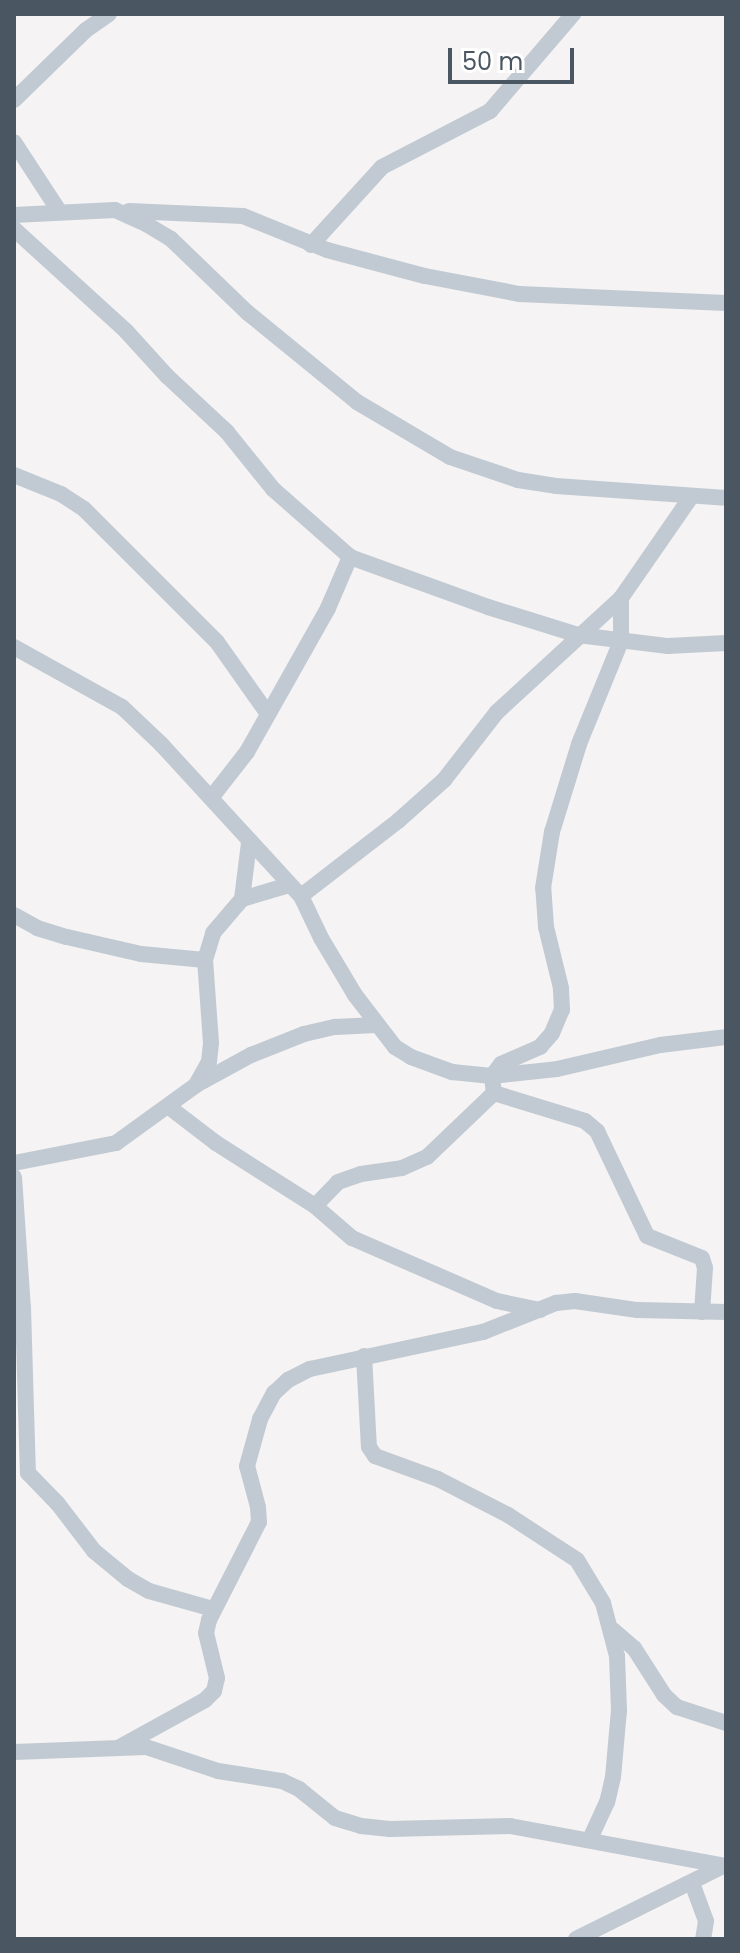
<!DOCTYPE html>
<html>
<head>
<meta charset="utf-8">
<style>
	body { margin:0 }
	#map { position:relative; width:740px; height:1953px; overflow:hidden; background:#f5f3f3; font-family:Poppins,sans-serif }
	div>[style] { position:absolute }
	.minor>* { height:16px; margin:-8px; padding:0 8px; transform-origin:8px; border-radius:8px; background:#c1cad2 }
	span { translate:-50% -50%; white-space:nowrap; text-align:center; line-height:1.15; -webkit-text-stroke:7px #fff; paint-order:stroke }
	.frame { position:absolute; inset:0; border:16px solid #4a5661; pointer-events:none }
	.scale { position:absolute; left:448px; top:48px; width:126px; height:36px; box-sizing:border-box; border:4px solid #4a5661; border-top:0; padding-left:10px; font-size:24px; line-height:28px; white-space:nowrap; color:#4a5661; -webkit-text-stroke:6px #fff; paint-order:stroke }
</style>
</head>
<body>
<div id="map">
	<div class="minor">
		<div style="left:14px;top:100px;width:100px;rotate:-44.2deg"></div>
		<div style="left:86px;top:30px;width:28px;rotate:-35deg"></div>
		<div style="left:14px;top:142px;width:82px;rotate:56.9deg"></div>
		<div style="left:129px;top:211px;width:114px;rotate:2.5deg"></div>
		<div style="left:243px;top:216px;width:91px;rotate:22deg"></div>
		<div style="left:327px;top:250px;width:101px;rotate:14.9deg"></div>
		<div style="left:425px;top:276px;width:96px;rotate:10.8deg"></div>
		<div style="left:519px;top:294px;width:207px;rotate:2.5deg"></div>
		<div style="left:14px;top:215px;width:101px;rotate:-2.8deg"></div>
		<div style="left:115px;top:210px;width:34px;rotate:24deg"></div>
		<div style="left:146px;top:224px;width:29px;rotate:31deg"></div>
		<div style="left:171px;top:239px;width:107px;rotate:43.9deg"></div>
		<div style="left:248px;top:313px;width:141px;rotate:39.2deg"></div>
		<div style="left:357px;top:402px;width:108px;rotate:30.6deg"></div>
		<div style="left:450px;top:457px;width:72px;rotate:18.7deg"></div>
		<div style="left:518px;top:480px;width:38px;rotate:9deg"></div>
		<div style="left:556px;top:486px;width:170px;rotate:4deg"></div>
		<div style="left:14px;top:229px;width:151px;rotate:42.3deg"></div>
		<div style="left:126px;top:331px;width:61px;rotate:47.7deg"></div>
		<div style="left:167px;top:376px;width:82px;rotate:43deg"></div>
		<div style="left:227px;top:432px;width:73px;rotate:51.1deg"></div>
		<div style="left:273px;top:489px;width:103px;rotate:41.4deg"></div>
		<div style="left:350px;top:557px;width:147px;rotate:19.9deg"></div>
		<div style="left:488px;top:607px;width:94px;rotate:17.3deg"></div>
		<div style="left:578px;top:635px;width:91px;rotate:7deg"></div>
		<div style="left:668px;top:646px;width:58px;rotate:-3deg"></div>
		<div style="left:311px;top:245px;width:105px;rotate:-47.7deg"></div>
		<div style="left:382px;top:167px;width:122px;rotate:-27.4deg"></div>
		<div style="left:490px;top:111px;width:128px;rotate:-49.4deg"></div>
		<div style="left:14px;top:475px;width:51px;rotate:22deg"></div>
		<div style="left:61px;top:494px;width:27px;rotate:33deg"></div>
		<div style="left:84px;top:509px;width:188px;rotate:45deg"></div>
		<div style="left:217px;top:642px;width:88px;rotate:54.7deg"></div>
		<div style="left:14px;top:647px;width:124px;rotate:29.1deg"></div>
		<div style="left:122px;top:707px;width:54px;rotate:43.5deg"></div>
		<div style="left:161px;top:744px;width:207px;rotate:47.4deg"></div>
		<div style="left:301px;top:896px;width:47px;rotate:64.5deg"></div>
		<div style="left:321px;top:938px;width:66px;rotate:59.2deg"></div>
		<div style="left:355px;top:995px;width:66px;rotate:52.4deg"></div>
		<div style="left:395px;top:1047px;width:19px;rotate:32deg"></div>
		<div style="left:411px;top:1057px;width:44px;rotate:20.1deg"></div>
		<div style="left:452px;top:1072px;width:40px;rotate:5.7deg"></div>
		<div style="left:492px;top:1076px;width:65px;rotate:-6.1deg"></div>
		<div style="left:557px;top:1069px;width:106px;rotate:-13.1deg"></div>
		<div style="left:660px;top:1045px;width:66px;rotate:-6.9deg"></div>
		<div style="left:211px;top:798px;width:58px;rotate:-52deg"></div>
		<div style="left:247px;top:752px;width:165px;rotate:-60.6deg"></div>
		<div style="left:328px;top:608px;width:56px;rotate:-66.7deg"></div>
		<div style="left:301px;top:896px;width:123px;rotate:-37.7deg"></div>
		<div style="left:398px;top:821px;width:62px;rotate:-41.7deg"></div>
		<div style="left:444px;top:780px;width:86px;rotate:-52.1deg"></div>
		<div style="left:497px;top:712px;width:168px;rotate:-42.6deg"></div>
		<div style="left:621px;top:598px;width:123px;rotate:-55.3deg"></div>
		<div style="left:242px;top:899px;width:49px;rotate:-16.6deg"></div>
		<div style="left:14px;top:915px;width:26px;rotate:29deg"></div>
		<div style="left:37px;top:928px;width:31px;rotate:17deg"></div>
		<div style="left:67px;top:937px;width:76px;rotate:12.9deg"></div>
		<div style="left:141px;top:954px;width:64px;rotate:5.4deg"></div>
		<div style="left:196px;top:1085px;width:26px;rotate:-61deg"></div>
		<div style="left:209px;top:1062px;width:19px;rotate:-84deg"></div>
		<div style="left:211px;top:1043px;width:83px;rotate:-94.1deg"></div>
		<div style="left:205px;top:960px;width:28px;rotate:-73deg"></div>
		<div style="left:213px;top:933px;width:45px;rotate:-49.5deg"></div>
		<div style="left:242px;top:899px;width:56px;rotate:-82.9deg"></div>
		<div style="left:494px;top:1093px;width:17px;rotate:-97deg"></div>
		<div style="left:492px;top:1076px;width:15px;rotate:-53deg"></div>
		<div style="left:501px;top:1064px;width:43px;rotate:-23.6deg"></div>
		<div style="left:540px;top:1047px;width:18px;rotate:-49deg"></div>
		<div style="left:552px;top:1033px;width:25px;rotate:-67deg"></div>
		<div style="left:562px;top:1010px;width:22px;rotate:-93deg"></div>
		<div style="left:561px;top:988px;width:63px;rotate:-103.8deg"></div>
		<div style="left:546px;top:927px;width:39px;rotate:-94deg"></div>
		<div style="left:543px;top:888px;width:57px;rotate:-80.9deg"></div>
		<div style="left:552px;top:832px;width:92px;rotate:-72.9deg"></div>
		<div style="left:579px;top:744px;width:111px;rotate:-67.8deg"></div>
		<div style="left:621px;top:641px;width:43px;rotate:-90deg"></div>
		<div style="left:494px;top:1093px;width:95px;rotate:17.1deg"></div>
		<div style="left:585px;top:1121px;width:16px;rotate:40deg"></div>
		<div style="left:597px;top:1131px;width:116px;rotate:64.5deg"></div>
		<div style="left:647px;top:1236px;width:59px;rotate:21.8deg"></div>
		<div style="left:702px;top:1258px;width:10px;rotate:73deg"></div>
		<div style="left:705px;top:1268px;width:44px;rotate:93.9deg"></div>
		<div style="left:169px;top:1107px;width:59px;rotate:37.5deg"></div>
		<div style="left:216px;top:1143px;width:117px;rotate:32.5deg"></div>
		<div style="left:315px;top:1206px;width:49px;rotate:40.9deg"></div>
		<div style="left:352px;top:1238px;width:158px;rotate:23.5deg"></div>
		<div style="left:497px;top:1301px;width:44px;rotate:11.8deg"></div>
		<div style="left:14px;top:1163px;width:104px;rotate:-11.1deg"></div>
		<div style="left:116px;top:1143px;width:99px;rotate:-35.9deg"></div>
		<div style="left:196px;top:1085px;width:63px;rotate:-28.6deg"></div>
		<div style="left:251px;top:1055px;width:57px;rotate:-21.6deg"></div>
		<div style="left:304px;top:1034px;width:32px;rotate:-13deg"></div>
		<div style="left:335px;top:1027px;width:41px;rotate:-2.8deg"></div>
		<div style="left:14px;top:1177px;width:131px;rotate:86.1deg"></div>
		<div style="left:23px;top:1308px;width:165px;rotate:88.3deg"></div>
		<div style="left:28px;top:1473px;width:43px;rotate:45.9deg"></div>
		<div style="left:58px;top:1504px;width:59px;rotate:52.5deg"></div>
		<div style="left:94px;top:1551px;width:44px;rotate:39.5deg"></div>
		<div style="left:128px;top:1579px;width:24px;rotate:30deg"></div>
		<div style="left:149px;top:1591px;width:66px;rotate:15.7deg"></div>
		<div style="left:315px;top:1206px;width:33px;rotate:-46deg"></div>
		<div style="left:338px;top:1182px;width:24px;rotate:-19deg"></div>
		<div style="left:361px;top:1174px;width:41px;rotate:-8.3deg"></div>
		<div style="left:402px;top:1168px;width:27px;rotate:-24deg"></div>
		<div style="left:427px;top:1157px;width:93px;rotate:-43.7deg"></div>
		<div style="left:364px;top:1356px;width:91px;rotate:86.9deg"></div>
		<div style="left:369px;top:1447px;width:11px;rotate:56deg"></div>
		<div style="left:375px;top:1456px;width:67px;rotate:20.1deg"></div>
		<div style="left:438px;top:1479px;width:79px;rotate:27.2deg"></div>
		<div style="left:508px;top:1515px;width:82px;rotate:33.1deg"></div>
		<div style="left:577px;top:1560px;width:50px;rotate:58.8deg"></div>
		<div style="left:603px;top:1603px;width:55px;rotate:75.2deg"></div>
		<div style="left:617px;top:1656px;width:54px;rotate:87.9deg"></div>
		<div style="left:619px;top:1710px;width:67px;rotate:95.1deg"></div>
		<div style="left:613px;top:1777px;width:26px;rotate:103deg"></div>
		<div style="left:607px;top:1802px;width:41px;rotate:114.7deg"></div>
		<div style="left:613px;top:1630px;width:28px;rotate:41deg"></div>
		<div style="left:634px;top:1648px;width:56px;rotate:57.4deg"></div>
		<div style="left:664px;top:1695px;width:18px;rotate:43deg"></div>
		<div style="left:677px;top:1707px;width:52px;rotate:18.1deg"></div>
		<div style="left:118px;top:1748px;width:99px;rotate:-28.9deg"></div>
		<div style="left:205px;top:1700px;width:13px;rotate:-45deg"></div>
		<div style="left:214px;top:1691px;width:13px;rotate:-77deg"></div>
		<div style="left:217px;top:1678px;width:46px;rotate:-103.7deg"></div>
		<div style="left:206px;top:1633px;width:13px;rotate:-77deg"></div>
		<div style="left:209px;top:1620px;width:110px;rotate:-63deg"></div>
		<div style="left:259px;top:1522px;width:15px;rotate:-94deg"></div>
		<div style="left:258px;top:1507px;width:42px;rotate:-105deg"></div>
		<div style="left:247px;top:1466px;width:49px;rotate:-74.5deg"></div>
		<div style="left:260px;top:1419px;width:30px;rotate:-62deg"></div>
		<div style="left:274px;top:1393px;width:19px;rotate:-43deg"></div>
		<div style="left:288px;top:1380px;width:25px;rotate:-27deg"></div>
		<div style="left:310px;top:1369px;width:177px;rotate:-12.1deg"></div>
		<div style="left:483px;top:1332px;width:79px;rotate:-21.7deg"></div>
		<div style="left:556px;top:1303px;width:19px;rotate:-6deg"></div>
		<div style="left:575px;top:1301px;width:63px;rotate:8.3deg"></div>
		<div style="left:637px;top:1310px;width:89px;rotate:1.3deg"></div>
		<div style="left:14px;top:1752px;width:132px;rotate:-2.2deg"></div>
		<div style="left:146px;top:1747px;width:76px;rotate:18.4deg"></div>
		<div style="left:218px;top:1771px;width:65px;rotate:8.9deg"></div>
		<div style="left:282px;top:1781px;width:19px;rotate:25deg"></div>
		<div style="left:299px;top:1789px;width:46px;rotate:38.9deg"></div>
		<div style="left:335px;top:1818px;width:27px;rotate:17deg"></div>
		<div style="left:361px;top:1826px;width:29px;rotate:6deg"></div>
		<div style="left:390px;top:1829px;width:120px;rotate:-1.4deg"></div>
		<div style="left:510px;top:1826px;width:220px;rotate:10.5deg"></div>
		<div style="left:692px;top:1883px;width:40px;rotate:69.8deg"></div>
		<div style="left:706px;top:1921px;width:18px;rotate:99deg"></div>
		<div style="left:576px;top:1939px;width:164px;rotate:-26.4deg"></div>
	</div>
	<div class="frame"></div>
	<div class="scale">50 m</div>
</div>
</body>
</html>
